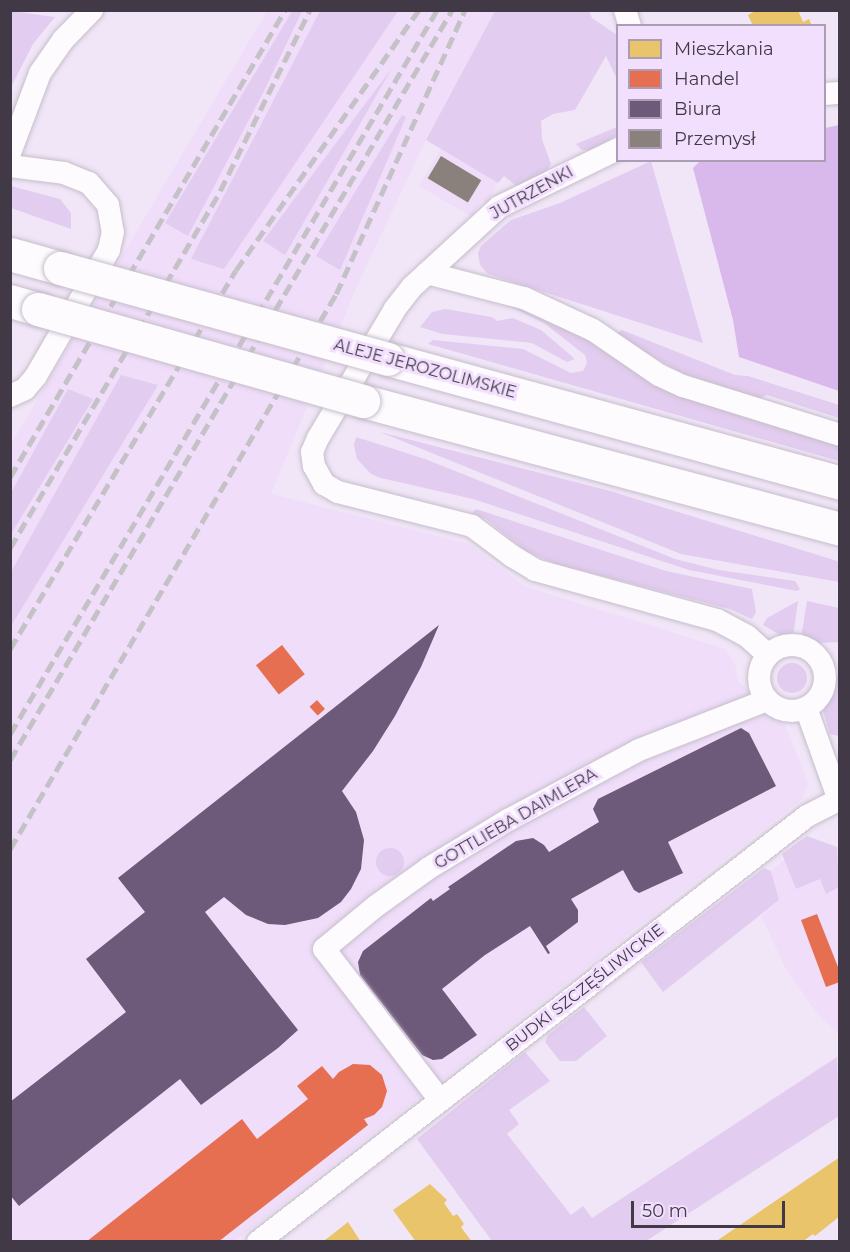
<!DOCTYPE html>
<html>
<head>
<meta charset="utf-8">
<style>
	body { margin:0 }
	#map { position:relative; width:850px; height:1252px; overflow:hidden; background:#f1e6f7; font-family:Montserrat,sans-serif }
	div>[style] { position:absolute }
	.built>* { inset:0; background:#efddf9 }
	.green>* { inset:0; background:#e2ccef }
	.round { border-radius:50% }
	.forest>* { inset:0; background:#d9b8ec }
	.homes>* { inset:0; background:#e9c46a }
	.shops>* { inset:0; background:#e76f51; transform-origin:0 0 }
	.offices>* { inset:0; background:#6d597a }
	.industry>* { inset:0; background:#8a817c; transform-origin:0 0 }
	.roads { filter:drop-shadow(0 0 2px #c6becb) drop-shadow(0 0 2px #c6becb) }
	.street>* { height:22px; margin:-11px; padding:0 11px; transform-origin:11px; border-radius:11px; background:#fdfbfe }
	.street>.ring { margin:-11px; padding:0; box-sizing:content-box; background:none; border:22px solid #fdfbfe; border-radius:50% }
	.primary>* { height:33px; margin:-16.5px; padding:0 16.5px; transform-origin:16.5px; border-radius:16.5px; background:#fdfbfe }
	.rail>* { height:4.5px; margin-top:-2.25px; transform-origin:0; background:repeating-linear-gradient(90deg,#c5c2c7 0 12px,transparent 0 18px) }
	.bridges { filter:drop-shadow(0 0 2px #c6becb) drop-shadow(0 0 2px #c6becb) }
	.primary-bridge>* { height:33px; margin:-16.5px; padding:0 16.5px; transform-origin:16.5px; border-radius:16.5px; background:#fdfbfe }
	span { translate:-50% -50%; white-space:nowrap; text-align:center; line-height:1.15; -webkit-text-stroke:6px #f2dffe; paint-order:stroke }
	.street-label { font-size:16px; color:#413a46 }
	.frame { position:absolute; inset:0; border:12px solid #413a46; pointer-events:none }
	.legend { position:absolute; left:616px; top:24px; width:210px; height:138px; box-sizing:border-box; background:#f2dffe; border:2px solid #ab9db4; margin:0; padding:8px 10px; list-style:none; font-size:18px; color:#413a46 }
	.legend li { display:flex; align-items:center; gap:12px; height:30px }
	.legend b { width:30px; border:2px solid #ab9db4 }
	.scale { position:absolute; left:631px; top:1201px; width:154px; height:27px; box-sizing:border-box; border:3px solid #413a46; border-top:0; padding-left:8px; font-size:18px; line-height:21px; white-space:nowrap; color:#413a46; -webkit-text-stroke:4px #f2dffe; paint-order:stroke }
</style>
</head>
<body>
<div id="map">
	<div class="built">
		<div style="clip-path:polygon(267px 11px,495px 11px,426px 140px,360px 279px,271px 494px,469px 544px,524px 586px,725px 649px,735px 664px,738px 681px,785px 725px,808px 783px,802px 799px,235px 1241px,11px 1242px,11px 444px)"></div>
		<div style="clip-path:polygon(441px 149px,498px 183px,487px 203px,482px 200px,472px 217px,419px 186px)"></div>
		<div style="clip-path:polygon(785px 859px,796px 889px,820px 879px,826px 894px,839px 887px,839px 1034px,817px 1013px,786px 969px,761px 916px,779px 901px,771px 871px)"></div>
	</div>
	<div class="green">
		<div style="clip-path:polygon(293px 10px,302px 11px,264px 91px,188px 236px,165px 223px)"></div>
		<div style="clip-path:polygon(11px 11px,55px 17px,33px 44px,11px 87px)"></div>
		<div style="clip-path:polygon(320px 11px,398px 11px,224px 269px,191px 259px)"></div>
		<div style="clip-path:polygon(495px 11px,589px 11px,592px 18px,617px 35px,617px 79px,606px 56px,575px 110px,553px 114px,541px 121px,542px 139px,551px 164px,546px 172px,520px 185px,515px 185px,504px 176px,498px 183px,426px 140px)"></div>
		<div style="clip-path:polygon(392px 68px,285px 255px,263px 241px)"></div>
		<div style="clip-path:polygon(402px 115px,406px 117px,340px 270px,316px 256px)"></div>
		<div style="clip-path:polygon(617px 127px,617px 135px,591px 151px,582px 150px,576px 144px)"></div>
		<div style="clip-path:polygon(651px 161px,703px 343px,488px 274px,480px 265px,478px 253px,481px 246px,511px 220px,560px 203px)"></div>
		<div style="clip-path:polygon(11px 186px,60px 199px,71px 213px,71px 229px,11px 208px)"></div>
		<div style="clip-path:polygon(502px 303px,558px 321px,839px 443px,839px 461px,428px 344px,433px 340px,523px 349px,571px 373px,583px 371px,587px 363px,585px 355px,544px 323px)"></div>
		<div style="clip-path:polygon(445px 309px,492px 317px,497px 321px,513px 318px,541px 330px,575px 359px,567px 362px,532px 343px,443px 334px,420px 327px,432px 312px)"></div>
		<div style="clip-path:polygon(622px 330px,735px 375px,748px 376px,839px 405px,839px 418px,767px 395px,758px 400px,694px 380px,625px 341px,616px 334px)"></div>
		<div style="clip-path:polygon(121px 375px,158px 385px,11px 626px,11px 572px)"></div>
		<div style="clip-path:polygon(68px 389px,93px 399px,11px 534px,11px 493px)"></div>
		<div style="clip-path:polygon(380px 432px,610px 491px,834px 560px,839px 562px,839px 582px,681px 554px)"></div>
		<div style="clip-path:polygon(356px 437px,425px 459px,675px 559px,719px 570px,795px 581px,800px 589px,797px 591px,689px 570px,473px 499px,381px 478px,371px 474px,357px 459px,354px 445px)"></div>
		<div style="clip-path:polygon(476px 509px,666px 571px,752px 589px,756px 612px,752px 619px,730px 609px,556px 564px,526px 551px,487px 520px,472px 513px)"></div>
		<div style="clip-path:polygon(798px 601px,793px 637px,780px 635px,763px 625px,767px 618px)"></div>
		<div style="clip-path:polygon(807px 601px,839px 608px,839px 642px,819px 643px,804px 639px,802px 632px)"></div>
		<div class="round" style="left:777px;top:663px;width:30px;height:30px"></div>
		<div style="clip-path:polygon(839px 673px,839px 736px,830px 734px,823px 710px,833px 681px)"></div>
		<div style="clip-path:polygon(807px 836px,837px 847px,839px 887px,826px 894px,820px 879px,796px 889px,782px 854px)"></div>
		<div class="round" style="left:376px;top:848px;width:28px;height:28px"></div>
		<div style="clip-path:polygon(764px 868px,771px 871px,779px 900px,663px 992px,641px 962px)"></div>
		<div style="clip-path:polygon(584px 1007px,607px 1036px,576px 1061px,560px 1061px,545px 1042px,548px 1035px)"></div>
		<div style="clip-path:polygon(525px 1052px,550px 1081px,509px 1110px,519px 1124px,507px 1134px,571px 1215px,583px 1206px,592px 1218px,837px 1057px,839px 1116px,646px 1241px,492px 1241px,417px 1139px)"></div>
	</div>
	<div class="forest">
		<div style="clip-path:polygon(839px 125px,840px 125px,839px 391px,739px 357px,733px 320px,693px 168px,700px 161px,824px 160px,825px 128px)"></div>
	</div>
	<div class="homes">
		<div style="clip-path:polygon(757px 10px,798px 10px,803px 22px,809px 19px,812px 26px,753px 26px,748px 15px)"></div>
		<div style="clip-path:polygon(840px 1157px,840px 1216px,815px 1236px,813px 1234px,802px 1242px,715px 1242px)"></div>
		<div style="clip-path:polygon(430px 1184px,447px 1200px,444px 1203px,453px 1216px,457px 1214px,464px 1224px,461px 1227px,472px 1242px,416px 1242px,393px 1210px)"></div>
		<div style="clip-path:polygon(348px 1222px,361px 1242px,322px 1242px,329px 1237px)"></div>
	</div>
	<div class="shops">
		<div style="left:282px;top:645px;width:37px;height:33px;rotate:52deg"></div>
		<div style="left:317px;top:700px;width:12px;height:10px;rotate:48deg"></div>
		<div style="clip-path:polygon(817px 914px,840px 972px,840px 982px,826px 987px,801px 920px)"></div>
		<div style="clip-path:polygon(353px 1064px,370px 1065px,382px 1075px,387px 1091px,382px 1107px,374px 1115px,364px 1119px,368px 1125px,218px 1242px,86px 1242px,242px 1119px,257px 1139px,308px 1099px,297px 1086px,322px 1066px,333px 1079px,339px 1072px)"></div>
	</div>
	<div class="offices">
		<div style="clip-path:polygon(439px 625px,421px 667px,395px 716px,373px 751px,342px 791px,356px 812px,364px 840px,361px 869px,351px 889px,341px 902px,318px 918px,285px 925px,268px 924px,246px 915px,224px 897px,205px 912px,298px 1030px,278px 1048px,201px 1105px,180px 1079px,19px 1206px,10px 1195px,10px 1102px,126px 1012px,86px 959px,145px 912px,118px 878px)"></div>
		<div style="clip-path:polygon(741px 728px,749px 733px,776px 786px,668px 842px,683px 873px,639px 893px,634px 890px,623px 870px,571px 899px,578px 910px,578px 922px,546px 946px,550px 953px,548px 954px,530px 926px,485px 955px,442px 989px,477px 1035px,442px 1059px,433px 1060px,422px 1055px,360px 975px,358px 962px,363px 951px,431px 898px,433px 901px,450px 889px,448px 887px,516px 841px,533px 838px,544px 845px,549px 852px,599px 822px,593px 809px,598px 799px)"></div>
	</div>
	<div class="industry">
		<div style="left:441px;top:156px;width:47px;height:26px;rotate:31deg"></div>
	</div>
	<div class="roads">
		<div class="street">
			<div style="left:625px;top:10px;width:17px;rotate:73deg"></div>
			<div style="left:824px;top:94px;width:16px;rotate:-4deg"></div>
			<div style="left:618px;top:149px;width:132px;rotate:154deg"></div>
			<div style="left:499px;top:207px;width:118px;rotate:137.4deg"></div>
			<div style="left:412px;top:287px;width:28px;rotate:128deg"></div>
			<div style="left:395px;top:309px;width:150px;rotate:120.8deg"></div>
			<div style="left:318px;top:438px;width:15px;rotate:113deg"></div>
			<div style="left:312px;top:452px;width:14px;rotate:82deg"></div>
			<div style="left:314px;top:466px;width:21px;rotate:61deg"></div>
			<div style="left:324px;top:484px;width:16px;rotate:30deg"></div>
			<div style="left:338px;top:492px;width:138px;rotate:14.2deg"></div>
			<div style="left:472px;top:526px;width:50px;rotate:36.9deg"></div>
			<div style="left:512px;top:556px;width:27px;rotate:31deg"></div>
			<div style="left:535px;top:570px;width:189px;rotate:15.4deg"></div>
			<div style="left:717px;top:620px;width:34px;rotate:28deg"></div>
			<div style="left:747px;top:636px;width:28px;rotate:42deg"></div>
			<div style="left:10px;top:153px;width:85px;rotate:-69.4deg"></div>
			<div style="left:40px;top:73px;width:40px;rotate:-55.1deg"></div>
			<div style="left:63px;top:40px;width:42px;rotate:-46deg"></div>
			<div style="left:10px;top:166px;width:54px;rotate:7.4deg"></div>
			<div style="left:64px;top:173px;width:27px;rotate:22deg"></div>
			<div style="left:89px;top:183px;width:29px;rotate:49deg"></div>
			<div style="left:108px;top:205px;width:27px;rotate:80deg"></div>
			<div style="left:113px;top:232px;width:18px;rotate:103deg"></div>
			<div style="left:109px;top:250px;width:146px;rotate:120.1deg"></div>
			<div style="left:36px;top:376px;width:17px;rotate:130deg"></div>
			<div style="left:25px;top:389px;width:17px;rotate:155deg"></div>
			<div style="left:427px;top:273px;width:100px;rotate:14.5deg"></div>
			<div style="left:524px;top:298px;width:76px;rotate:24.9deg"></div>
			<div style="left:593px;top:330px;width:80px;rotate:34.3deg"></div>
			<div style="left:659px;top:375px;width:26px;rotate:25deg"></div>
			<div style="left:683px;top:386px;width:164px;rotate:17.3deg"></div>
			<div class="ring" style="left:759px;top:645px;width:44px;height:44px"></div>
			<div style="left:440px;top:1100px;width:190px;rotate:-127.5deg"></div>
			<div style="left:324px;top:949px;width:67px;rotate:-39.6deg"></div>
			<div style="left:376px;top:906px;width:65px;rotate:-35.6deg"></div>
			<div style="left:429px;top:868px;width:92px;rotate:-31.3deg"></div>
			<div style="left:508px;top:820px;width:149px;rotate:-28.1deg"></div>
			<div style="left:639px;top:750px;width:137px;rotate:-21.3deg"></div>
			<div style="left:258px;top:1242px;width:695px;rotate:-37.81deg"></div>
			<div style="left:807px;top:816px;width:36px;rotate:-27deg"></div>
			<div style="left:839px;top:800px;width:98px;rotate:-109.7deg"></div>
		</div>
		<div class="primary">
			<div style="left:10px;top:254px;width:52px;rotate:15.6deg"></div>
			<div style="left:10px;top:301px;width:29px;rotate:16deg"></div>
			<div style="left:388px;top:359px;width:469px;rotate:15.3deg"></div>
			<div style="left:363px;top:401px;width:494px;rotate:15deg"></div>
		</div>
	</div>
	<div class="rail">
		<div style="left:10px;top:477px;width:542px;rotate:-59.51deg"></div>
		<div style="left:10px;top:548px;width:414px;rotate:-59.5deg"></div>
		<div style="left:220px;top:191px;width:202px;rotate:-63.6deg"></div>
		<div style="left:10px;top:649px;width:441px;rotate:-59.2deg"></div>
		<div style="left:236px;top:270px;width:318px;rotate:-54.9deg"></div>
		<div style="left:10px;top:734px;width:841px;rotate:-59.47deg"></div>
		<div style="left:10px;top:760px;width:871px;rotate:-59.49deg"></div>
		<div style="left:10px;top:849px;width:644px;rotate:-59.57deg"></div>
		<div style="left:336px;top:294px;width:312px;rotate:-65.6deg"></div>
	</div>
	<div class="bridges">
		<div class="primary-bridge">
			<div style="left:60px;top:268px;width:340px;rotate:15.5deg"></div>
			<div style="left:38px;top:309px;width:338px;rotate:15.8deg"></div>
		</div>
	</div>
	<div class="street-label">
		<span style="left:532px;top:193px;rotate:-29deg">JUTRZENKI</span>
		<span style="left:425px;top:369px;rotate:15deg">ALEJE JEROZOLIMSKIE</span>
		<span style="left:516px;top:819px;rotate:-30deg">GOTTLIEBA DAIMLERA</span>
		<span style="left:585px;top:988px;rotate:-38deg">BUDKI SZCZĘŚLIWICKIE</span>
	</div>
	<div class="frame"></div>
	<ul class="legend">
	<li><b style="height:16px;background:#e9c46a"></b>Mieszkania</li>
	<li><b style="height:16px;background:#e76f51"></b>Handel</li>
	<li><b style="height:16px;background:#6d597a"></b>Biura</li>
	<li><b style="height:16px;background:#8a817c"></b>Przemysł</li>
	</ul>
	<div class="scale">50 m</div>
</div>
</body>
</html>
